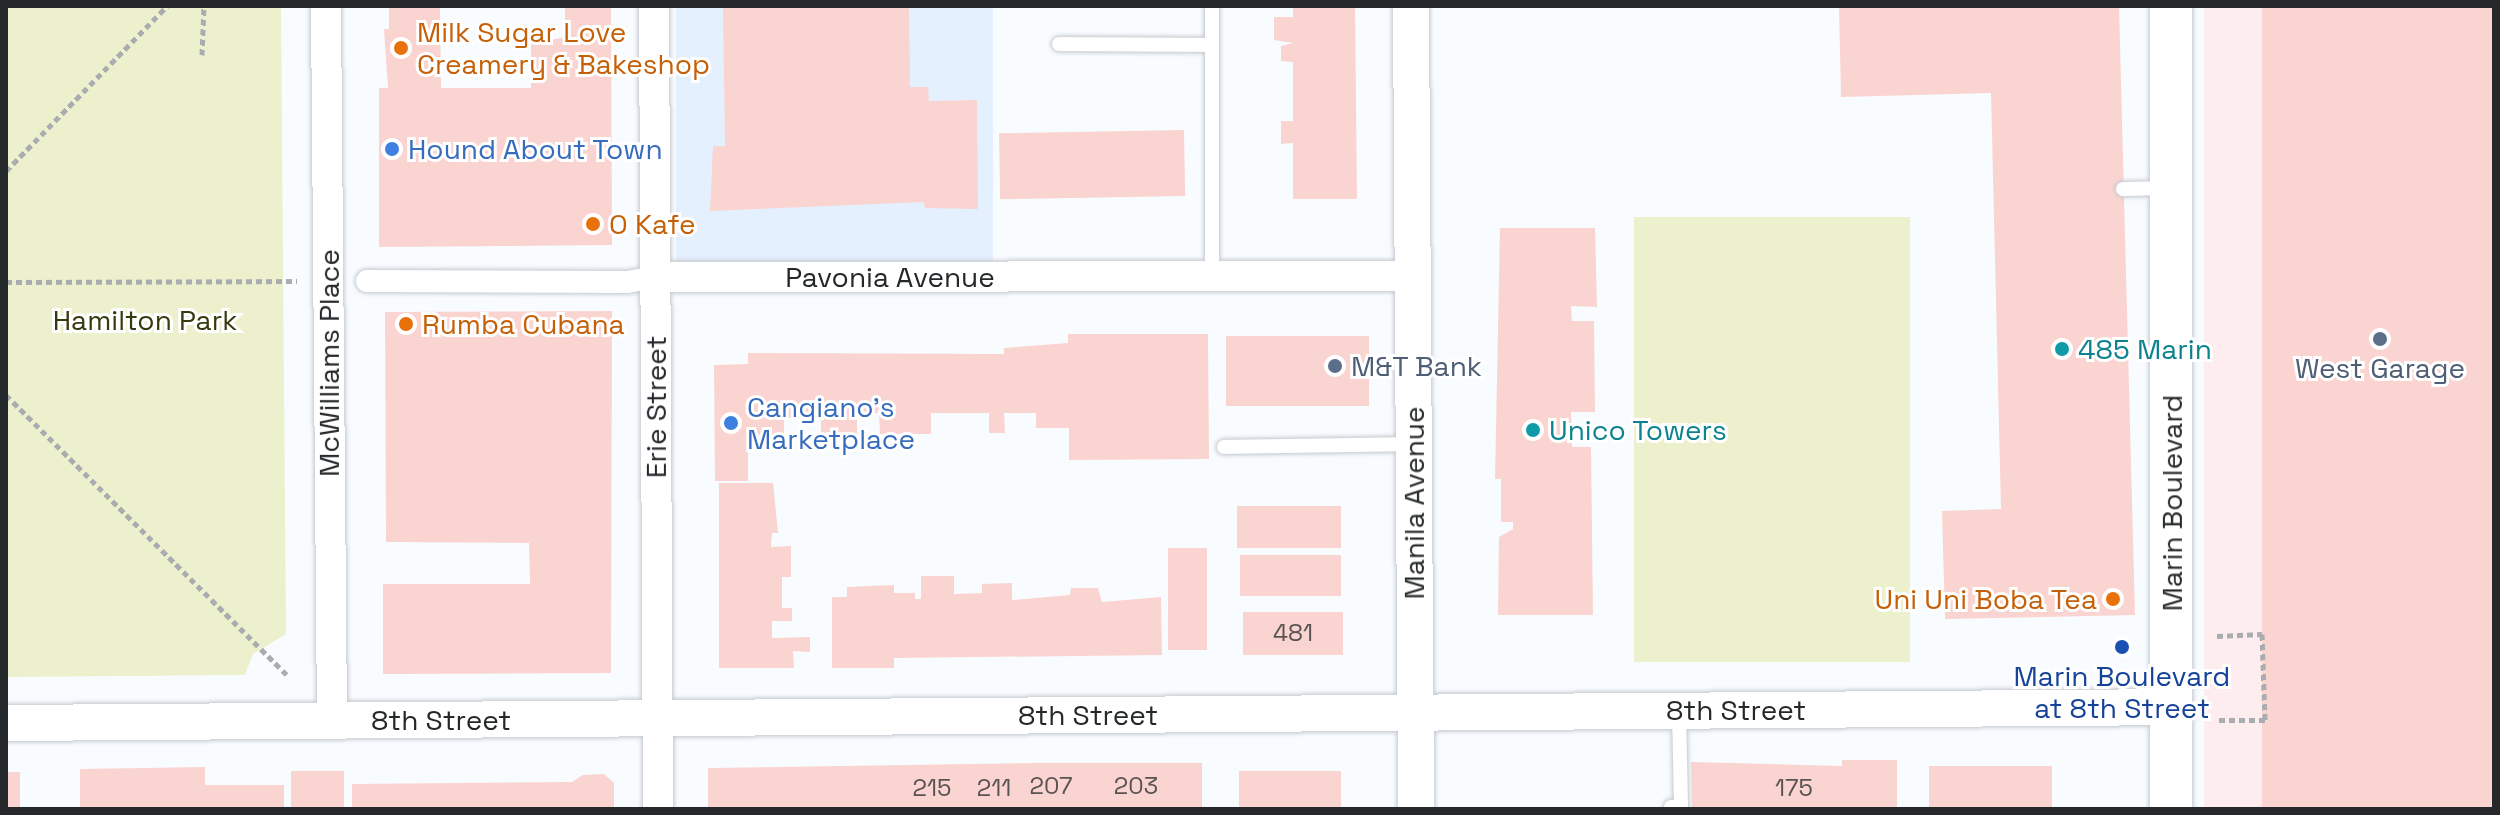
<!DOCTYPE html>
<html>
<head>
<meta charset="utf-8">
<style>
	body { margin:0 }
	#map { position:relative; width:2500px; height:815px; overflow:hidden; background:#f9fcff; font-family:"Space Grotesk",sans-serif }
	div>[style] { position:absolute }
	.commercial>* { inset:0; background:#feedee; transform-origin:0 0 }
	.built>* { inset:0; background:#e5f0fe; transform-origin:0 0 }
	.green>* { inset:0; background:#edf0cd; transform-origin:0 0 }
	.building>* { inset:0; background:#fad4d0; transform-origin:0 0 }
	.path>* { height:5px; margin-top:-2.5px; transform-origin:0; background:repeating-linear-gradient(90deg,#aaadaf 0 6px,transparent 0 10px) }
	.roads { filter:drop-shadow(0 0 2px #c4cad1) drop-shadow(0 0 2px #c4cad1) }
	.service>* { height:14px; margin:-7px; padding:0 7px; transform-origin:7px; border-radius:7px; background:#fff }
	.pedestrian>* { height:22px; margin:-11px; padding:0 11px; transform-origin:11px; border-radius:11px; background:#fff }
	.minor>* { height:30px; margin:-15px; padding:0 15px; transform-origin:15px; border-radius:15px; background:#fff }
	.tertiary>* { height:36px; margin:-18px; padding:0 18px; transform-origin:18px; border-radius:18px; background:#fff }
	.secondary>* { height:42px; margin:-21px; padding:0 21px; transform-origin:21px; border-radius:21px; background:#fff }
	.dots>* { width:22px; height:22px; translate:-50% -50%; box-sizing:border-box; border:4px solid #fff; border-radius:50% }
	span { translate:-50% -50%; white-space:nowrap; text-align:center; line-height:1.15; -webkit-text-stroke:6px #fff; paint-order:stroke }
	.number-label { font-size:24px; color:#5a5354 }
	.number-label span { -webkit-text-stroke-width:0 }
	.food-label { font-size:28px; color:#c56008 }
	.left { translate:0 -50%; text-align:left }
	.right { translate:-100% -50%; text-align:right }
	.shop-label { font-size:28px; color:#366cbe }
	.street-label { font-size:28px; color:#25282a }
	.park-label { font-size:28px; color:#37390e }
	.culture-label { font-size:28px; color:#0d838f }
	.service-label { font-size:28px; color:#4e5e75 }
	.transit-label { font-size:28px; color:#164399 }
	.frame { position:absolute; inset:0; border:8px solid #25282a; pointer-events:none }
</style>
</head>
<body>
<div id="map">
	<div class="commercial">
		<div style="left:2204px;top:6px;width:290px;height:803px"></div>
	</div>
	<div class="built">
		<div style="left:676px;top:6px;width:317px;height:280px"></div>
	</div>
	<div class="green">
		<div style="clip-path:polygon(6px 6px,281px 6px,286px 634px,253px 654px,245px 675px,6px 677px)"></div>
		<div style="left:1634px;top:217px;width:276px;height:445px"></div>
	</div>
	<div class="building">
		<div style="clip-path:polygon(389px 6px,440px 6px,441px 88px,531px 88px,531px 44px,565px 37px,565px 6px,611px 6px,612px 245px,379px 247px,379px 88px,388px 88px,384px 29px,389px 29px)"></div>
		<div style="clip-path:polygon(723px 6px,909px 6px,910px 87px,928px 87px,929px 101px,977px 100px,978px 209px,925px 208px,924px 202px,710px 211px,713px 146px,725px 146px)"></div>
		<div style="clip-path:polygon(1293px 6px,1355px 6px,1357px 199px,1293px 199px,1293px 143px,1281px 144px,1281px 121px,1293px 121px,1293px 62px,1281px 61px,1281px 46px,1293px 43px,1274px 40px,1274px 17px,1293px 17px)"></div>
		<div style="clip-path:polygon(1839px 6px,2119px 6px,2135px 615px,1945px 619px,1942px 511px,2001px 509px,1991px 93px,1841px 97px)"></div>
		<div style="left:2262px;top:6px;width:232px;height:803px"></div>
		<div style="left:1184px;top:130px;width:66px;height:185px;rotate:89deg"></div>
		<div style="clip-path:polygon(1500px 228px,1595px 228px,1597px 307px,1571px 306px,1572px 321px,1594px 321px,1595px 412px,1571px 412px,1572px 447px,1591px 447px,1593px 615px,1498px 615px,1499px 537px,1513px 529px,1513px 522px,1501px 522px,1501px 479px,1495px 479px)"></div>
		<div style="clip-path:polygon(612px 311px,611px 673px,383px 674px,383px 584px,530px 584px,529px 543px,386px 542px,385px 312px)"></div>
		<div style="clip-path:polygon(1068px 334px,1208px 334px,1209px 459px,1069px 460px,1069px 428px,1036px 428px,1036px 413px,1004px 413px,1005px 433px,989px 433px,989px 413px,931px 413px,931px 434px,880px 434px,879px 413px,857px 413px,857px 435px,821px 435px,821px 418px,784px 418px,784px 435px,748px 435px,748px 481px,715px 481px,714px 365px,748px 364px,748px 353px,1004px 354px,1004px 348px,1068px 343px)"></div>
		<div style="left:1369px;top:336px;width:70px;height:143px;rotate:90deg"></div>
		<div style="clip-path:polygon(719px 483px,773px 483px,778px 533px,772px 533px,771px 547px,791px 546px,791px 577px,782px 577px,782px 608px,792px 608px,792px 621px,772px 621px,772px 638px,810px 637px,810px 652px,793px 651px,794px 668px,719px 668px)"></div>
		<div style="left:1237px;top:506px;width:104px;height:42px"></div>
		<div style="left:1168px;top:548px;width:39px;height:102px"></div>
		<div style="left:1240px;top:555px;width:101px;height:41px"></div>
		<div style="clip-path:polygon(921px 576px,954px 576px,954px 594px,982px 593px,982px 584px,1012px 583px,1012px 600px,1070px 595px,1071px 588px,1098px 588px,1102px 602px,1161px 597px,1162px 655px,894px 658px,894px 668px,832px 668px,832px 597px,847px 597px,847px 587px,894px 585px,894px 593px,915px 593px,915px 599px,921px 599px)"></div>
		<div style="left:1243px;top:612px;width:100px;height:43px"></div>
		<div style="clip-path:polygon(1842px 760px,1897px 760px,1897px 809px,1692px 809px,1691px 762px,1842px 766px)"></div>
		<div style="clip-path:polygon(1037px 763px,1202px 763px,1202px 809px,708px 809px,708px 768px)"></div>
		<div style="left:2052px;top:766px;width:43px;height:123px;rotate:90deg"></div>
		<div style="clip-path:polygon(205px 767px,205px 785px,284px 785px,284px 809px,80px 809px,80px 769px)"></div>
		<div style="left:344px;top:771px;width:38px;height:53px;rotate:90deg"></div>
		<div style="left:1239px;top:771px;width:102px;height:38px"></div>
		<div style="left:6px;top:772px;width:14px;height:37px"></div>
		<div style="clip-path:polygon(604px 774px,614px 783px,614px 809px,352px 809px,352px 784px,572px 782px,583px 775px)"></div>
	</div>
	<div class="path">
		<div style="left:202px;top:55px;width:49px;rotate:-87.7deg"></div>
		<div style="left:6px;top:171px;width:231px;rotate:-45.7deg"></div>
		<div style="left:6px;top:282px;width:291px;rotate:-0.2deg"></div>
		<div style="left:6px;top:395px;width:400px;rotate:44.9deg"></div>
		<div style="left:2217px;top:636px;width:45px;rotate:-2.5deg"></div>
		<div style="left:2262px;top:634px;width:86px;rotate:88deg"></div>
		<div style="left:2265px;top:720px;width:46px;rotate:180deg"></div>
	</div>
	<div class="roads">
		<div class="service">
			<div style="left:1212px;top:6px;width:270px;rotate:90deg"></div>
			<div style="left:1059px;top:44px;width:153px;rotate:0.4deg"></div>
			<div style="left:2123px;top:189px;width:43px;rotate:-1.3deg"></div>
			<div style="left:1224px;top:447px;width:189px;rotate:-0.9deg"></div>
			<div style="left:1671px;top:807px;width:10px"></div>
			<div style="left:1681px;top:807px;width:94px;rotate:-91.2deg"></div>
		</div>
		<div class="pedestrian">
			<div style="left:367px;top:281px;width:260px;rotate:0.2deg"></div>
			<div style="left:627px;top:282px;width:29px;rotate:-10deg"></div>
		</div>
		<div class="minor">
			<div style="left:326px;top:6px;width:715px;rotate:89.52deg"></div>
			<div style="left:654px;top:6px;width:803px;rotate:89.71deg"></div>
			<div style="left:656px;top:277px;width:757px;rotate:-0.08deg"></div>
		</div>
		<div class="tertiary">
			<div style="left:1411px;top:6px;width:803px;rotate:89.64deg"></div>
			<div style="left:6px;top:723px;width:2165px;rotate:-0.42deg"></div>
		</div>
		<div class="secondary">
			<div style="left:2171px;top:6px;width:803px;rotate:90deg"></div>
		</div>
	</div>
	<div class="dots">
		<div style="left:401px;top:48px;background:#e8710a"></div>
		<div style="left:392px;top:149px;background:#3f7fe0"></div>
		<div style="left:593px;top:224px;background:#e8710a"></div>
		<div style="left:406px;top:324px;background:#e8710a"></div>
		<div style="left:2380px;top:339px;background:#5c6f8a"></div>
		<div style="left:2062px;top:349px;background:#0f9aa8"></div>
		<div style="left:1335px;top:366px;background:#5c6f8a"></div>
		<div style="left:731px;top:423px;background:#3f7fe0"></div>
		<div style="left:1533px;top:430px;background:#0f9aa8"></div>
		<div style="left:2113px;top:599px;background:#e8710a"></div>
		<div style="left:2122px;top:647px;background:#1a4fb4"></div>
	</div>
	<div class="number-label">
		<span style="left:1293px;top:633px">481</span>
		<span style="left:1051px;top:786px">207</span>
		<span style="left:1136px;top:786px">203</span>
		<span style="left:932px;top:788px">215</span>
		<span style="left:994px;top:788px">211</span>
		<span style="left:1794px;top:788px">175</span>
	</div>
	<div class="food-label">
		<span class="left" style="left:417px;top:48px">Milk Sugar Love<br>Creamery &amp; Bakeshop</span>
		<span class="left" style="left:609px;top:224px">O Kafe</span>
		<span class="left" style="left:422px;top:324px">Rumba Cubana</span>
		<span class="right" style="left:2097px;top:599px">Uni Uni Boba Tea</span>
	</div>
	<div class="shop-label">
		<span class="left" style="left:408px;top:149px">Hound About Town</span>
		<span class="left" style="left:747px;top:423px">Cangiano's<br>Marketplace</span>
	</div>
	<div class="street-label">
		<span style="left:890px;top:277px">Pavonia Avenue</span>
		<span style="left:329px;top:363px;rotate:-90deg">McWilliams Place</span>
		<span style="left:656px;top:407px;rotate:-90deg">Erie Street</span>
		<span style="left:1414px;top:503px;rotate:-90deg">Manila Avenue</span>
		<span style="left:2172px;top:503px;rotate:-90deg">Marin Boulevard</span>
		<span style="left:1736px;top:710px">8th Street</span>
		<span style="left:1088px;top:715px">8th Street</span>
		<span style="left:441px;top:720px">8th Street</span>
	</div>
	<div class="park-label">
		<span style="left:145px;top:320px">Hamilton Park</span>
	</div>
	<div class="culture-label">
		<span class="left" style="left:2078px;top:349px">485 Marin</span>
		<span class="left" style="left:1549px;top:430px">Unico Towers</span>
	</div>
	<div class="service-label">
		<span class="left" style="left:1351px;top:366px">M&amp;T Bank</span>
		<span style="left:2380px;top:368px">West Garage</span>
	</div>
	<div class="transit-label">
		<span style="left:2122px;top:692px">Marin Boulevard<br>at 8th Street</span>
	</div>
	<div class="frame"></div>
</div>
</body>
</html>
